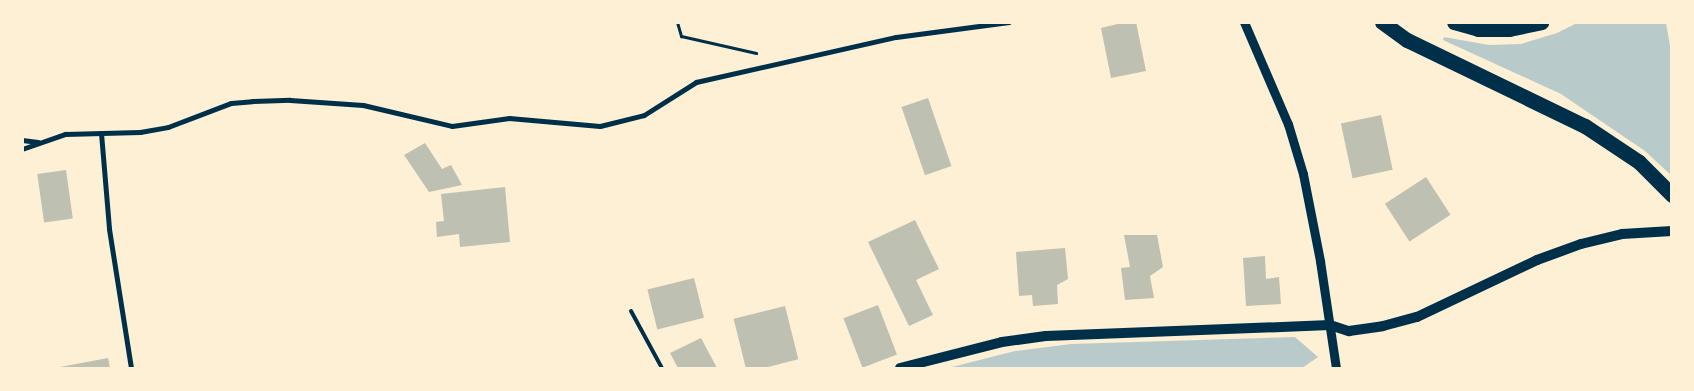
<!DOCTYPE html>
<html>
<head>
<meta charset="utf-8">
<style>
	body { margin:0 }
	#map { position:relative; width:1694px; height:391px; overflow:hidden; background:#fdf0d5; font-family:"Nunito Sans",sans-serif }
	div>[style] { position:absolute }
	.green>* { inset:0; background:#b9caca }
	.building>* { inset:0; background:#bec0b2; transform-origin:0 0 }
	.path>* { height:3px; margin:-1.5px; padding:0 1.5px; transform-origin:1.5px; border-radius:1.5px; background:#003049 }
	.service>* { height:4px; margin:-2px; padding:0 2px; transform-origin:2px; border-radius:2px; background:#003049 }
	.minor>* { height:5px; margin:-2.5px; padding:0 2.5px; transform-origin:2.5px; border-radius:2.5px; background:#003049 }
	.tertiary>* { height:9px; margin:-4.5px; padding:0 4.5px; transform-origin:4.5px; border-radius:4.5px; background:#003049 }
	.secondary>* { height:10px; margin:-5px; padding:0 5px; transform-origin:5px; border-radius:5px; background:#003049 }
	.motorway>* { height:15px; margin:-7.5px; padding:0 7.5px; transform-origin:7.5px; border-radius:7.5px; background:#003049 }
	span { translate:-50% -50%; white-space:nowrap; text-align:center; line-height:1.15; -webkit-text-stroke:5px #fdf0d5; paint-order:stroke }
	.frame { position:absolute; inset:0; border:24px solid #fdf0d5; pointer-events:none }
</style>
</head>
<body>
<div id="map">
	<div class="green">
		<div style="clip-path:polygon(1577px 23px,1666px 23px,1672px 57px,1671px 175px,1645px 151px,1561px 94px,1443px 40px,1444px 37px,1489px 45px,1521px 44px,1557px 33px)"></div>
		<div style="clip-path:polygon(1295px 337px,1318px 357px,1302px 368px,948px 368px,1015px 351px,1071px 344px)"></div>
	</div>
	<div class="building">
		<div style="clip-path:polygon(1126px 22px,1136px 22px,1146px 71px,1111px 78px,1101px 28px)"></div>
		<div style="left:928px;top:98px;width:72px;height:28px;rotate:71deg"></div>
		<div style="left:1381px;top:115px;width:56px;height:41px;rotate:78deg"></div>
		<div style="clip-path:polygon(425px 143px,442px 169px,451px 165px,462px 185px,429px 192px,404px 155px)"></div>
		<div style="left:66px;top:170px;width:49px;height:29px;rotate:82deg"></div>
		<div style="left:1426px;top:177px;width:45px;height:49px;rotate:57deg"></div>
		<div style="clip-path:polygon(505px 187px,510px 242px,460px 247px,459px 234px,437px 237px,436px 222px,444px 221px,441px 194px)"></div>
		<div style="clip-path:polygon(915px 220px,939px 269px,916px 280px,933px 315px,909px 326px,868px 242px)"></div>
		<div style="clip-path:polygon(1124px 235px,1157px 235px,1163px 267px,1150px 276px,1154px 298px,1125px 300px,1121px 268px,1130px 267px)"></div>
		<div style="clip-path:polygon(1065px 248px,1068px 279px,1057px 285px,1058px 304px,1033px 306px,1032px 295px,1019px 296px,1016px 252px)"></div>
		<div style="clip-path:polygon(1265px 256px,1266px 279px,1279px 277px,1281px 304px,1246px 306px,1243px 258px)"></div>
		<div style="left:694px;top:278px;width:41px;height:48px;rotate:76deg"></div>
		<div style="left:878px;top:305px;width:53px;height:37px;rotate:69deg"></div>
		<div style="left:785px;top:306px;width:55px;height:53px;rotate:76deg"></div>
		<div style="clip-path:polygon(701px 338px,717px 368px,678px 368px,670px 353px)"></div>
		<div style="clip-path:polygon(108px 358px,110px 368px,60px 368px,60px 367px)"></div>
	</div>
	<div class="path">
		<div style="left:677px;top:22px;width:15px;rotate:74deg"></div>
		<div style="left:681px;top:36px;width:77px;rotate:12.8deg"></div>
	</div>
	<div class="service">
		<div style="left:631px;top:311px;width:65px;rotate:61.5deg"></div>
	</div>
	<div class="minor">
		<div style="left:101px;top:133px;width:96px;rotate:85.2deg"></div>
		<div style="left:109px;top:229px;width:141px;rotate:81deg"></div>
		<div style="left:22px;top:140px;width:16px;rotate:7deg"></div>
		<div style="left:22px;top:149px;width:46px;rotate:-19.2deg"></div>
		<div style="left:65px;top:134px;width:75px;rotate:-1.5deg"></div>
		<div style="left:140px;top:132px;width:28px;rotate:-10deg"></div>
		<div style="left:168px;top:127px;width:67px;rotate:-20.9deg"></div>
		<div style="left:231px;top:103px;width:21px;rotate:-5deg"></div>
		<div style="left:252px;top:101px;width:38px;rotate:-2deg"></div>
		<div style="left:290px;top:100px;width:73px;rotate:3.9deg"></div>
		<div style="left:363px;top:105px;width:91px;rotate:13.3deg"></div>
		<div style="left:452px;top:126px;width:58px;rotate:-8deg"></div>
		<div style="left:509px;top:118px;width:91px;rotate:5deg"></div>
		<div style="left:600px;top:126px;width:45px;rotate:-14deg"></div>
		<div style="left:644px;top:115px;width:62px;rotate:-32.4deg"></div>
		<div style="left:696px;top:82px;width:205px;rotate:-12.7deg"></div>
		<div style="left:896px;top:37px;width:114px;rotate:-7.6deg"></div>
	</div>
	<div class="tertiary">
		<div style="left:1244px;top:22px;width:111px;rotate:66.7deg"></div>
		<div style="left:1288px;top:124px;width:52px;rotate:73.3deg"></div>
		<div style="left:1303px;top:174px;width:89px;rotate:78.9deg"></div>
		<div style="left:1320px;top:261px;width:108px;rotate:81.5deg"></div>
	</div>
	<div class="secondary">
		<div style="left:900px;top:368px;width:105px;rotate:-14.3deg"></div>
		<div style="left:1002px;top:342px;width:44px;rotate:-7.8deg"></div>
		<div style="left:1046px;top:336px;width:284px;rotate:-2.2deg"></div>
		<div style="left:1330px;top:325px;width:20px;rotate:18deg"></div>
		<div style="left:1349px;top:331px;width:34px;rotate:-8deg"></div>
		<div style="left:1383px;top:326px;width:35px;rotate:-15deg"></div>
		<div style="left:1417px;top:317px;width:133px;rotate:-25.4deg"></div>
		<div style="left:1537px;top:260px;width:47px;rotate:-20deg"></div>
		<div style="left:1581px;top:244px;width:42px;rotate:-13.7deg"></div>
		<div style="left:1622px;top:234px;width:50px;rotate:-3.4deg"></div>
	</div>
	<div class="motorway">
		<div style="left:1382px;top:22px;width:31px;rotate:36deg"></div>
		<div style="left:1407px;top:40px;width:198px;rotate:25.8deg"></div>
		<div style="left:1585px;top:126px;width:65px;rotate:33.7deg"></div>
		<div style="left:1639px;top:162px;width:47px;rotate:45deg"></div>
		<div style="left:1454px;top:22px;width:25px;rotate:16deg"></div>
		<div style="left:1478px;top:29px;width:31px"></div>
		<div style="left:1509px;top:29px;width:33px;rotate:-12deg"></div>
	</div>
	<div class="frame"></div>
</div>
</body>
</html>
